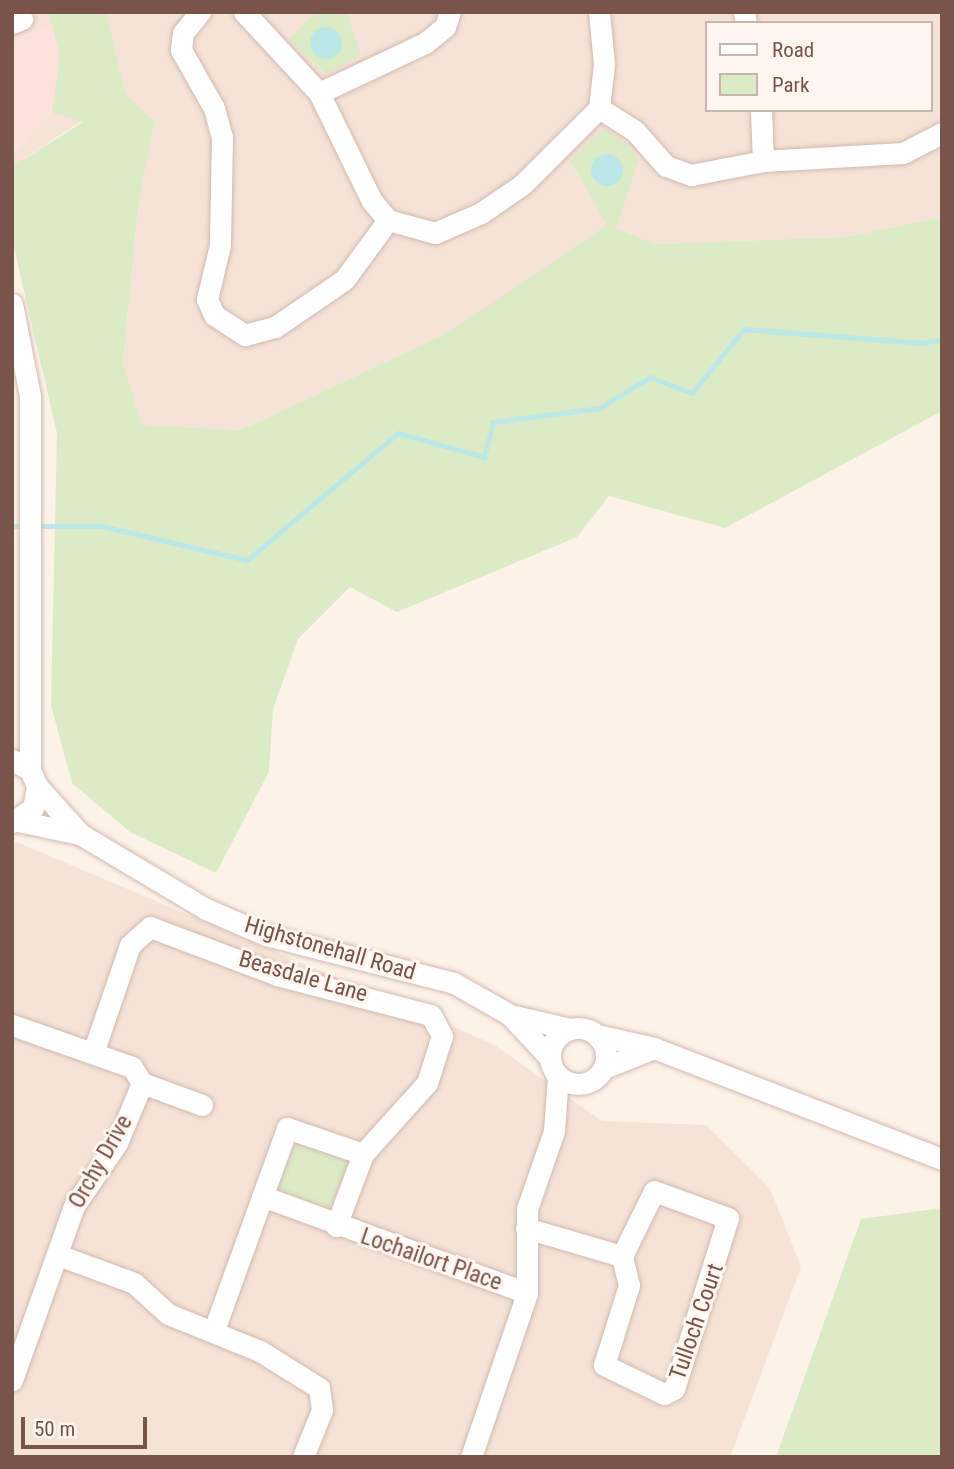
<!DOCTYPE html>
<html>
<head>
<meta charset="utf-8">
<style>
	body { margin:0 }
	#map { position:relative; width:954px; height:1469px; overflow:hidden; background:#fdf2e8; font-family:"Roboto Condensed",sans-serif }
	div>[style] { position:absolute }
	.residential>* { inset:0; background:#f5e3d7 }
	.commercial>* { inset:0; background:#fde1dc }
	.green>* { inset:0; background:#dbebc6; transform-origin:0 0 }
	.water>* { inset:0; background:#bce7e7 }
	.round { border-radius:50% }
	.stream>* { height:5px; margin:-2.5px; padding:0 2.5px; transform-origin:2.5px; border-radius:2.5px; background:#bce7e7 }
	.roads { filter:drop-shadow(0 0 2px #d2bab0) drop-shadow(0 0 2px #d2bab0) }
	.minor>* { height:21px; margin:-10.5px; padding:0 10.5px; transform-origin:10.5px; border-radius:10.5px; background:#fff }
	.minor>.ring { margin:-10.5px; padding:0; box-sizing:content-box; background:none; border:21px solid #fff; border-radius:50% }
	span { translate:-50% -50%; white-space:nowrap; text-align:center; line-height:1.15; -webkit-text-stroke:6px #fff6ef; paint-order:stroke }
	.street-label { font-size:23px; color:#78544b }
	.frame { position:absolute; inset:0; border:14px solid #78544b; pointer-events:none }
	.legend { position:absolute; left:705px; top:21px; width:228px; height:91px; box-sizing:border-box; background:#fff6ef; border:2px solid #c9b5ad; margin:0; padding:9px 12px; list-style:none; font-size:21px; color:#78544b }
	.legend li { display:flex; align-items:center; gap:14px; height:35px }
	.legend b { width:35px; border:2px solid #c9b5ad }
	.scale { position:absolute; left:21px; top:1417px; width:126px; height:32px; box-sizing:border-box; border:4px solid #78544b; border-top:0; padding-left:9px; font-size:21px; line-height:24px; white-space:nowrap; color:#78544b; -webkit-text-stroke:5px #fff6ef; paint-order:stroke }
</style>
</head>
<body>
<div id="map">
	<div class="residential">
		<div style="clip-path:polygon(evenodd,12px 12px,942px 12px,942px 217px,846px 237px,655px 244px,616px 228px,439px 337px,241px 430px,142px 425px,123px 362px,138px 207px,124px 93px,12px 167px,12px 12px,707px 23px,931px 23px,931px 110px,707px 110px,707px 23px)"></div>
		<div style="clip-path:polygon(12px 840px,493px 1044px,602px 1121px,706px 1125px,770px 1188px,801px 1267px,730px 1457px,12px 1457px)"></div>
	</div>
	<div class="commercial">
		<div style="clip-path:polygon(52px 23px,60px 56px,52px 112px,12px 156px,12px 39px)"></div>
	</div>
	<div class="green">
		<div style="clip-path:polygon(49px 12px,106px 12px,125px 93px,154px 121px,138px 207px,123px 362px,142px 425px,241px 430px,439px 337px,490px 305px,607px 225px,570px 160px,604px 129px,627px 143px,638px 161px,616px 228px,655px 244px,846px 237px,942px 217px,942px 411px,725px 528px,609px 496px,577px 537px,397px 612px,350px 587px,298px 639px,273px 709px,269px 772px,216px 873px,130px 832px,72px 783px,51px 705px,57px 433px,12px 239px,12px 167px,83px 122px,52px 112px,60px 56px)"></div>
		<div style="clip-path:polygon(317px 12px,346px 12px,361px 55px,326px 74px,289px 39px)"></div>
		<div style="left:298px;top:1139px;width:57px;height:54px;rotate:24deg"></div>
		<div style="clip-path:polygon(942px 1208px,942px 1457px,776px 1457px,861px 1219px)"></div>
	</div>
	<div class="water">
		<div class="round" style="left:310px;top:27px;width:32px;height:32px"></div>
		<div class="round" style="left:591px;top:154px;width:32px;height:32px"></div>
	</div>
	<div class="stream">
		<div style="left:12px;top:526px;width:13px"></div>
		<div style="left:34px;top:526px;width:67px"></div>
		<div style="left:101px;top:526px;width:150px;rotate:13.1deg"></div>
		<div style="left:247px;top:560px;width:197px;rotate:-40.1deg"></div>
		<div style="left:398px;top:433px;width:89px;rotate:15.6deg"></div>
		<div style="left:484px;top:457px;width:36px;rotate:-76deg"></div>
		<div style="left:493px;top:422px;width:108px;rotate:-7.5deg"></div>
		<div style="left:600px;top:408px;width:59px;rotate:-31.8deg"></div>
		<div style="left:650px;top:377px;width:45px;rotate:20.9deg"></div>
		<div style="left:692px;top:393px;width:82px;rotate:-50.9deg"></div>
		<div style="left:744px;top:329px;width:179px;rotate:4.5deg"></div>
		<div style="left:922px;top:343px;width:20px;rotate:-11deg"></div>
	</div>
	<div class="roads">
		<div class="minor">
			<div style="left:200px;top:12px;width:27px;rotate:129deg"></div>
			<div style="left:183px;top:33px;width:17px;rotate:97deg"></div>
			<div style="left:181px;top:50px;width:67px;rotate:60.4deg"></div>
			<div style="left:214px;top:108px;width:30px;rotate:75deg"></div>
			<div style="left:222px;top:137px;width:108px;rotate:91.1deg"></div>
			<div style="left:220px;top:245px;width:56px;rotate:103.5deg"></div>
			<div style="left:207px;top:299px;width:17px;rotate:66deg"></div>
			<div style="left:214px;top:315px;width:37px;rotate:33deg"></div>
			<div style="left:245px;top:335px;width:31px;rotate:-15deg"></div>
			<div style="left:275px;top:327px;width:83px;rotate:-34.3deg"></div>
			<div style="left:344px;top:280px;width:74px;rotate:-53.7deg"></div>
			<div style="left:244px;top:12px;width:110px;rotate:47.2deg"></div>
			<div style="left:319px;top:93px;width:120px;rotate:63.9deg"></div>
			<div style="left:372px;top:201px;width:25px;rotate:50deg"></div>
			<div style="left:388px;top:220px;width:49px;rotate:15.5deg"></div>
			<div style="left:435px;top:233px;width:50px;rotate:-23.5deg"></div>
			<div style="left:481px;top:213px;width:51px;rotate:-34.6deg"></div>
			<div style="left:523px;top:184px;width:107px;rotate:-45deg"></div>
			<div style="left:599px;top:108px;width:44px;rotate:-83.5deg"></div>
			<div style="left:604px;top:64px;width:52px;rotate:-95.5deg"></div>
			<div style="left:744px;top:12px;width:11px;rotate:80deg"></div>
			<div style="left:12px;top:23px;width:11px;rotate:-22deg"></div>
			<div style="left:319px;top:93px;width:117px;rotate:-25.3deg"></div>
			<div style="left:425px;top:43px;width:26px;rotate:-39deg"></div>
			<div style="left:445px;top:27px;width:16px;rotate:-72deg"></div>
			<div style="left:599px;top:108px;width:43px;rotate:32.6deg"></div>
			<div style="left:635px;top:131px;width:47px;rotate:48.5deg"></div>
			<div style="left:666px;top:166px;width:27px;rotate:20deg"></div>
			<div style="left:691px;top:175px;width:73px;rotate:-11deg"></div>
			<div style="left:763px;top:161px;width:140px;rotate:-3.3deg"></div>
			<div style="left:903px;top:153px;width:44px;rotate:-27.1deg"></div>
			<div style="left:761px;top:110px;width:51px;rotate:87.8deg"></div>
			<div style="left:12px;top:304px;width:94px;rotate:78.9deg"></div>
			<div style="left:30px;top:396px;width:374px;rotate:90deg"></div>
			<div style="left:12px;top:760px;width:21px;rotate:29deg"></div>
			<div style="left:30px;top:770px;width:17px;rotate:66deg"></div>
			<div style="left:37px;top:786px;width:22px;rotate:100deg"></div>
			<div style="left:33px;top:808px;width:25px;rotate:146deg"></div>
			<div style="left:37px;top:786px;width:64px;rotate:48.1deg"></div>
			<div style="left:18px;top:821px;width:63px;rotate:11.8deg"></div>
			<div style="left:80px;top:834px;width:147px;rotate:30.8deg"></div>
			<div style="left:206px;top:909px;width:65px;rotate:23.4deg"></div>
			<div style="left:266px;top:935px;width:194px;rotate:14.3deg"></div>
			<div style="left:454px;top:983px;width:64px;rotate:29.7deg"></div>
			<div style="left:510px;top:1015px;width:62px;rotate:13.1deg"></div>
			<div style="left:510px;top:1015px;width:59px;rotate:47.1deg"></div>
			<div style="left:12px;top:1025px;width:127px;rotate:19.3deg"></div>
			<div style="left:132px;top:1067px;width:19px;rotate:58deg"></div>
			<div style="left:142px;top:1083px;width:65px;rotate:112.6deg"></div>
			<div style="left:117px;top:1143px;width:76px;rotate:124.3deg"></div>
			<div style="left:74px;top:1206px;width:185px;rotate:109.6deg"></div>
			<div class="ring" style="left:550px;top:1028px;width:35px;height:35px"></div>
			<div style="left:597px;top:1035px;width:58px;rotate:12.8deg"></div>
			<div style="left:654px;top:1048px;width:309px;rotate:21.1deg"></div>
			<div style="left:93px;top:1053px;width:114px;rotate:-71.1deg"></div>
			<div style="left:130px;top:945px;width:27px;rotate:-42deg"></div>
			<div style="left:150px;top:927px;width:136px;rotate:20.7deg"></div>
			<div style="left:277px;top:975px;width:159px;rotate:14.6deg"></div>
			<div style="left:431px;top:1015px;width:24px;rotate:62deg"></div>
			<div style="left:442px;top:1036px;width:49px;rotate:107.7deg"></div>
			<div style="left:427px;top:1083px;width:96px;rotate:132deg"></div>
			<div style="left:604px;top:1068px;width:54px;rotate:-21.8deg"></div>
			<div style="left:142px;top:1083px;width:64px;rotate:20.1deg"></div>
			<div style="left:262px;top:1196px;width:282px;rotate:20.1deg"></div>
			<div style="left:526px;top:1228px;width:100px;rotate:16.3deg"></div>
			<div style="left:622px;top:1256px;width:72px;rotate:-63.8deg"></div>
			<div style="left:654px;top:1191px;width:79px;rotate:20deg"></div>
			<div style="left:728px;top:1218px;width:179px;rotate:107.5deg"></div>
			<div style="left:674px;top:1389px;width:11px;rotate:153deg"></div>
			<div style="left:664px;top:1394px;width:67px;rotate:-154.2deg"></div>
			<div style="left:604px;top:1365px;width:84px;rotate:-72.6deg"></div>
			<div style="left:629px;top:1285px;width:30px;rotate:-104deg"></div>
			<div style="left:58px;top:1255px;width:81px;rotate:20.2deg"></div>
			<div style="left:134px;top:1283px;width:46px;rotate:42.4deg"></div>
			<div style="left:168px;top:1314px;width:99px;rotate:21.9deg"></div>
			<div style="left:260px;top:1351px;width:70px;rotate:32.1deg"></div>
			<div style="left:319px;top:1388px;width:22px;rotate:82deg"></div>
			<div style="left:322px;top:1410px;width:51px;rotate:112deg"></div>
			<div style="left:214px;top:1330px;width:215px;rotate:-70.1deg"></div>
			<div style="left:287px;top:1128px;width:80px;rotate:18.9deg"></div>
			<div style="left:363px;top:1154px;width:77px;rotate:110.6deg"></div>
			<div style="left:471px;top:1457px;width:173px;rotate:-71.1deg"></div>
			<div style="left:527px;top:1293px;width:84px;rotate:-90deg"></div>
			<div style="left:527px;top:1209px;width:83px;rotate:-70.9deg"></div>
			<div style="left:554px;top:1131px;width:56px;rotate:-85.9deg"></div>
		</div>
	</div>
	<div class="street-label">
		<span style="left:330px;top:949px;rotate:16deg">Highstonehall Road</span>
		<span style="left:303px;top:977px;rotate:16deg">Beasdale Lane</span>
		<span style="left:101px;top:1162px;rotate:-60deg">Orchy Drive</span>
		<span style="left:431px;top:1260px;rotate:19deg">Lochailort Place</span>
		<span style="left:697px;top:1322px;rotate:-71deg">Tulloch Court</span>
	</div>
	<div class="frame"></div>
	<ul class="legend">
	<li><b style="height:9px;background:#fff"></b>Road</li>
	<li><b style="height:19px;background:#dbebc6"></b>Park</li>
	</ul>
	<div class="scale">50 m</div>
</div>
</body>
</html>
